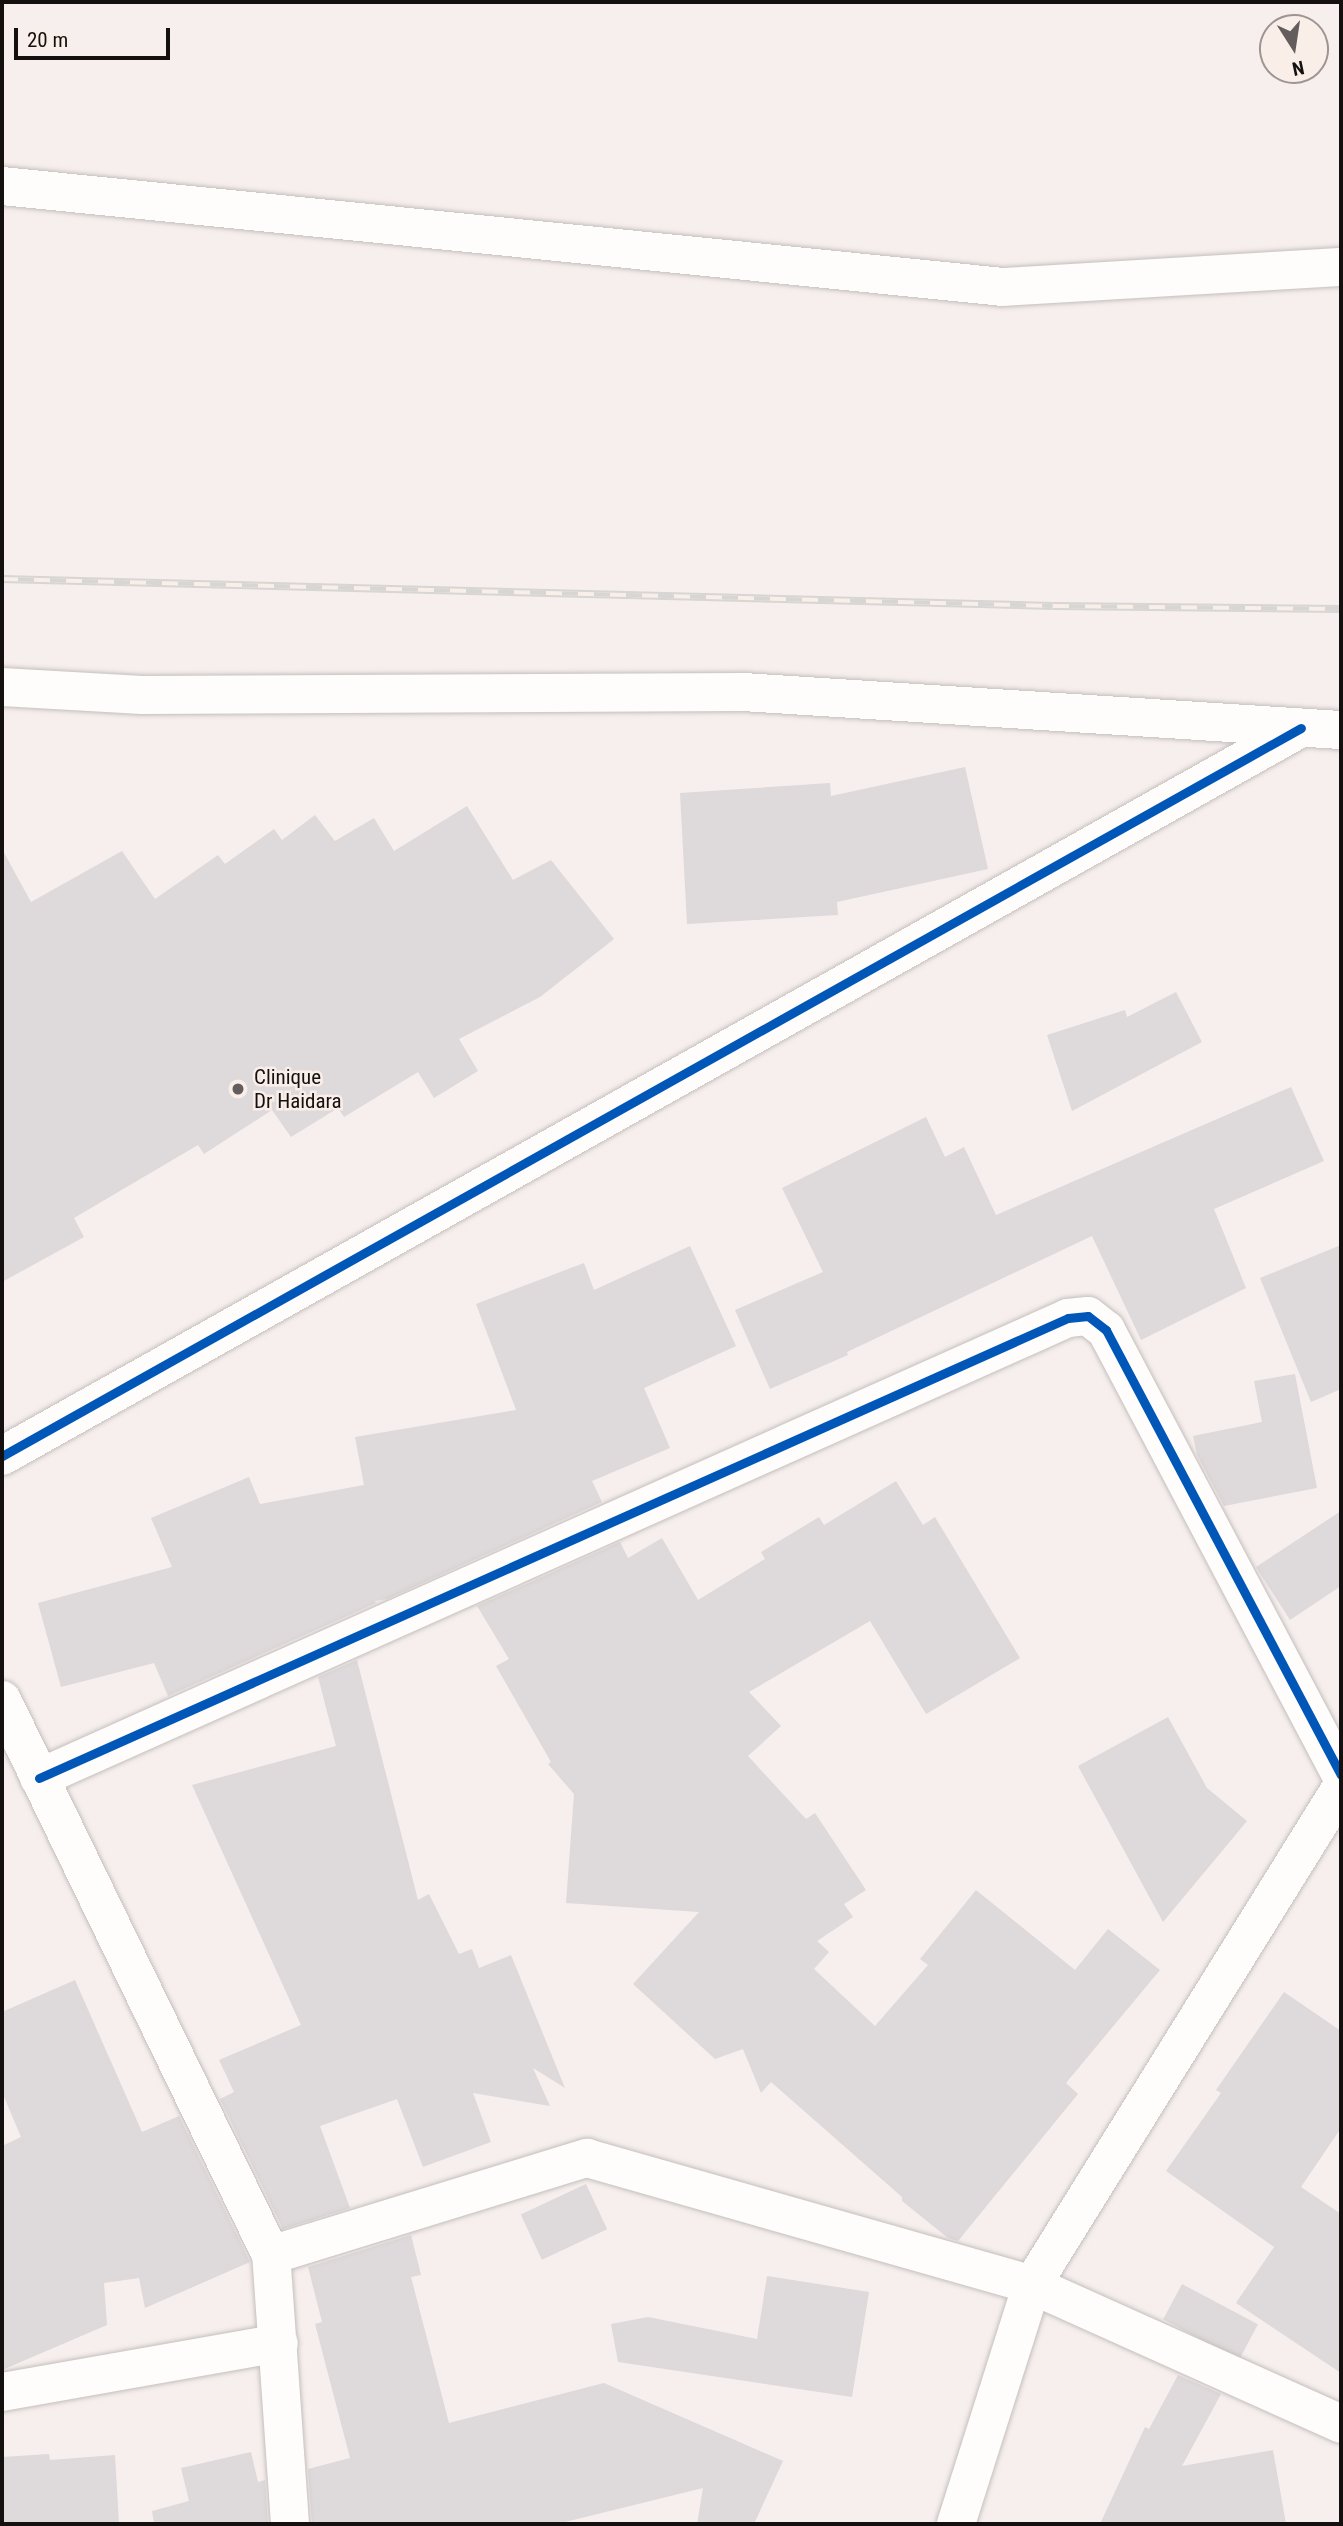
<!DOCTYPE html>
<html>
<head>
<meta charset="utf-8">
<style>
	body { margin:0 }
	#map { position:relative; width:1343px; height:2526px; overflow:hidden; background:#f6efed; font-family:"Roboto Condensed",sans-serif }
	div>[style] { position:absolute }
	.building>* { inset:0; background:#ded9da; transform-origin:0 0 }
	.roads { filter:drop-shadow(0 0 2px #c4bfbd) drop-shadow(0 0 2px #c4bfbd) }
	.street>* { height:38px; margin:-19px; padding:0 19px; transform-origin:19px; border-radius:19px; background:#fefdfc }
	.secondary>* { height:38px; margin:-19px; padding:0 19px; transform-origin:19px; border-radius:19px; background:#fefdfc }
	.rail>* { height:8px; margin-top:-4px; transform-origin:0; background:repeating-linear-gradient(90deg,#faeee9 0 16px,#d7d6d4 0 32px); box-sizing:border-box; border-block:2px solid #d7d6d4 }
	.cycleway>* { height:9px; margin:-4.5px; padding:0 4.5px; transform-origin:4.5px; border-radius:4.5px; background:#0057b8 }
	.dots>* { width:19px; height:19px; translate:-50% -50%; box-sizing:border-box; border:4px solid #faeee9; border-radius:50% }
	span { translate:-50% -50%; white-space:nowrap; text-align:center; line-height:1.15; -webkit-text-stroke:5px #faeee9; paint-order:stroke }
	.poi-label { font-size:21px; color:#14100f }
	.left { translate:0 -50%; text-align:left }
	.frame { position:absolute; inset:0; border:4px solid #14100f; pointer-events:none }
	.north { position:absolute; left:1259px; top:14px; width:70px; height:70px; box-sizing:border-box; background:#faeee9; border:2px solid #9e9592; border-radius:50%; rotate:168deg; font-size:19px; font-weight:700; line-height:28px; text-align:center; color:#14100f }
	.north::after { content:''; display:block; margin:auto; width:24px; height:32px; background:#635e5d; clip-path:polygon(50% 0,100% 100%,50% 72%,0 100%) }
	.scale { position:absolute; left:14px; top:28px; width:156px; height:32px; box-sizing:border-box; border:4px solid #14100f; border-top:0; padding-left:9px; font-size:21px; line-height:24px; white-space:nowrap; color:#14100f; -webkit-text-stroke:5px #faeee9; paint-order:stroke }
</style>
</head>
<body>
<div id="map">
	<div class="building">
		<div style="clip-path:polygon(965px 767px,988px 869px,837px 902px,838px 915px,687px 924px,680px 793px,830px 783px,831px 796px)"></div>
		<div style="clip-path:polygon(467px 806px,513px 880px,551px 860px,614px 939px,540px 997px,459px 1039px,478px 1071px,434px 1098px,418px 1072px,344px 1117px,338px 1108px,291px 1137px,272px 1110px,204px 1154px,198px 1145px,74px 1218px,84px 1237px,2px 1282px,2px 849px,31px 902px,122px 851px,155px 899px,218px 855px,225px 864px,274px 829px,282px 840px,315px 815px,335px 841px,374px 818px,394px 851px)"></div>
		<div style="clip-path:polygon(1176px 992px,1202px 1042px,1072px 1111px,1047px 1035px,1125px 1010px,1127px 1017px)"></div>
		<div style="clip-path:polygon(1291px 1087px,1324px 1161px,1214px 1209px,1246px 1288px,1141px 1340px,1092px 1236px,847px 1352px,848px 1355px,770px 1389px,735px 1310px,823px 1272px,782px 1188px,926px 1117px,945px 1157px,964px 1147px,996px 1215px)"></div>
		<div style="clip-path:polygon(1341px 1245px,1341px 1389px,1311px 1402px,1260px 1278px)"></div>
		<div style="clip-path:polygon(690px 1246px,736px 1346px,644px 1388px,670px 1448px,592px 1481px,602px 1502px,387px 1599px,375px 1601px,376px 1603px,168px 1696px,154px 1663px,61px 1687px,38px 1603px,172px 1567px,151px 1518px,249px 1477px,260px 1504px,364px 1485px,355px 1437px,516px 1410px,476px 1304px,584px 1263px,594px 1290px)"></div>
		<div style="clip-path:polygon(1295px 1374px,1317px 1488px,1224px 1506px,1197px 1455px,1193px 1436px,1262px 1422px,1254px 1381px)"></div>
		<div style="clip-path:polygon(896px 1481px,923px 1525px,935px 1517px,1020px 1658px,926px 1714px,870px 1621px,749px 1692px,781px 1726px,748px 1756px,806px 1819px,815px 1813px,866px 1890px,844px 1904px,853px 1917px,817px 1941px,829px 1952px,814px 1969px,875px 2026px,928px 1965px,920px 1959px,976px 1890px,1075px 1970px,1108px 1929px,1160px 1970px,1066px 2083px,1078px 2094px,958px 2241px,948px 2238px,902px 2201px,902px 2197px,771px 2082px,761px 2093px,743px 2049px,715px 2059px,633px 1984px,699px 1912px,566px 1903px,574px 1794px,548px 1764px,551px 1762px,496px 1666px,509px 1659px,477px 1606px,620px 1542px,628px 1558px,662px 1538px,698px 1600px,765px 1559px,761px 1552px,819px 1517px,824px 1525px)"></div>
		<div style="clip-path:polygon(1341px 1511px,1341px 1586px,1290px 1620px,1256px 1567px)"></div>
		<div style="clip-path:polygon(357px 1660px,418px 1900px,429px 1894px,459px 1954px,472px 1949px,479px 1968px,511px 1955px,565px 2088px,533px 2068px,550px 2106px,473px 2093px,491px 2142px,423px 2167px,397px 2099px,320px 2126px,350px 2208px,283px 2229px,220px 2099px,234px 2092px,219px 2060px,301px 2025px,192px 1785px,336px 1746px,318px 1677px)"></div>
		<div style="clip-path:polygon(1168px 1717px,1207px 1788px,1247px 1821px,1163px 1922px,1078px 1766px)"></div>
		<div style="clip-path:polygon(75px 1980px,142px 2132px,179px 2116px,250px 2262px,145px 2308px,139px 2278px,104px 2283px,107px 2325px,2px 2370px,2px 2146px,21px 2137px,2px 2092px,2px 2012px)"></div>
		<div style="clip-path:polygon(1284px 1992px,1341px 2031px,1341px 2128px,1301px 2187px,1341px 2214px,1341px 2373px,1236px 2303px,1274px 2247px,1166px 2171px,1221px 2093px,1216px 2090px)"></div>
		<div style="left:586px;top:2184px;width:50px;height:72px;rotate:65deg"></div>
		<div style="clip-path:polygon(411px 2235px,421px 2275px,411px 2277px,449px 2423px,604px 2383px,783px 2461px,754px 2524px,697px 2524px,703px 2488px,557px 2524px,312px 2524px,308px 2469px,350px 2458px,315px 2324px,322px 2322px,308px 2267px)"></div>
		<div style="clip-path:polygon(767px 2276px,869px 2292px,852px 2397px,618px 2362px,611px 2324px,648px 2317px,757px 2339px)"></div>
		<div style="left:1182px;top:2284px;width:86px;height:40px;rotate:28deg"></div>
		<div style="clip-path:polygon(1178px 2375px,1221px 2394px,1182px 2466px,1273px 2450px,1286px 2524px,1100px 2524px,1145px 2427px,1149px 2429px)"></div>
		<div style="clip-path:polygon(251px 2452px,258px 2482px,265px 2480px,268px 2524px,154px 2524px,152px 2511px,189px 2501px,181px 2468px)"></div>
		<div style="clip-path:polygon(49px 2454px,50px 2460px,115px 2455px,119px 2524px,2px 2524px,2px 2457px)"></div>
	</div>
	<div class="roads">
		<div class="street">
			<div style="left:2px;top:186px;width:1006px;rotate:5.76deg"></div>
			<div style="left:1003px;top:287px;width:339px;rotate:-3.4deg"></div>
			<div style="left:2px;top:1456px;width:1489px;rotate:-29.27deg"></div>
			<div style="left:2px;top:1700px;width:617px;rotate:64.14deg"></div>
			<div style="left:39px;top:1778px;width:1127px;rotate:-24.09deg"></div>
			<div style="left:1068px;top:1318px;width:20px;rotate:-6deg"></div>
			<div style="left:1088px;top:1316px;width:23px;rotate:38deg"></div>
			<div style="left:1106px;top:1330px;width:503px;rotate:62.16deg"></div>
			<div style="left:2px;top:2392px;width:281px;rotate:-10deg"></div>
			<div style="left:290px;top:2524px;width:270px;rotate:-94deg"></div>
			<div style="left:271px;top:2255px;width:331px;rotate:-17.1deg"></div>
			<div style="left:587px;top:2158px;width:463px;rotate:15.9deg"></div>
			<div style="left:1032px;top:2285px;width:339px;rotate:24.2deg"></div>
			<div style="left:956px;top:2524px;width:251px;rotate:-72.4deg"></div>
			<div style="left:1032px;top:2285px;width:585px;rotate:-58.13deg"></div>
		</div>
		<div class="secondary">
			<div style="left:2px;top:687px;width:140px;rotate:3.3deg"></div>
			<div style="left:142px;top:695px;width:601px;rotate:-0.29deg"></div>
			<div style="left:743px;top:692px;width:599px;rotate:3.64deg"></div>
		</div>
	</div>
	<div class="rail">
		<div style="left:2px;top:579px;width:1051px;rotate:1.47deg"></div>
		<div style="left:1053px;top:606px;width:288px;rotate:0.6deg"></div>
	</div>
	<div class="cycleway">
		<div style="left:2px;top:1456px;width:1489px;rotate:-29.27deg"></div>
		<div style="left:39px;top:1778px;width:1127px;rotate:-24.09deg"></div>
		<div style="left:1068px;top:1318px;width:20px;rotate:-6deg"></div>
		<div style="left:1088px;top:1316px;width:23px;rotate:38deg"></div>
		<div style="left:1106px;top:1330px;width:503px;rotate:62.16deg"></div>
	</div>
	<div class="dots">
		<div style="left:238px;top:1089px;background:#635e5d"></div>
	</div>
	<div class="poi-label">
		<span class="left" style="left:254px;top:1089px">Clinique<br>Dr Haidara</span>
	</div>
	<div class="frame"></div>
	<div class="north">N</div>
	<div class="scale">20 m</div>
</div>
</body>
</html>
